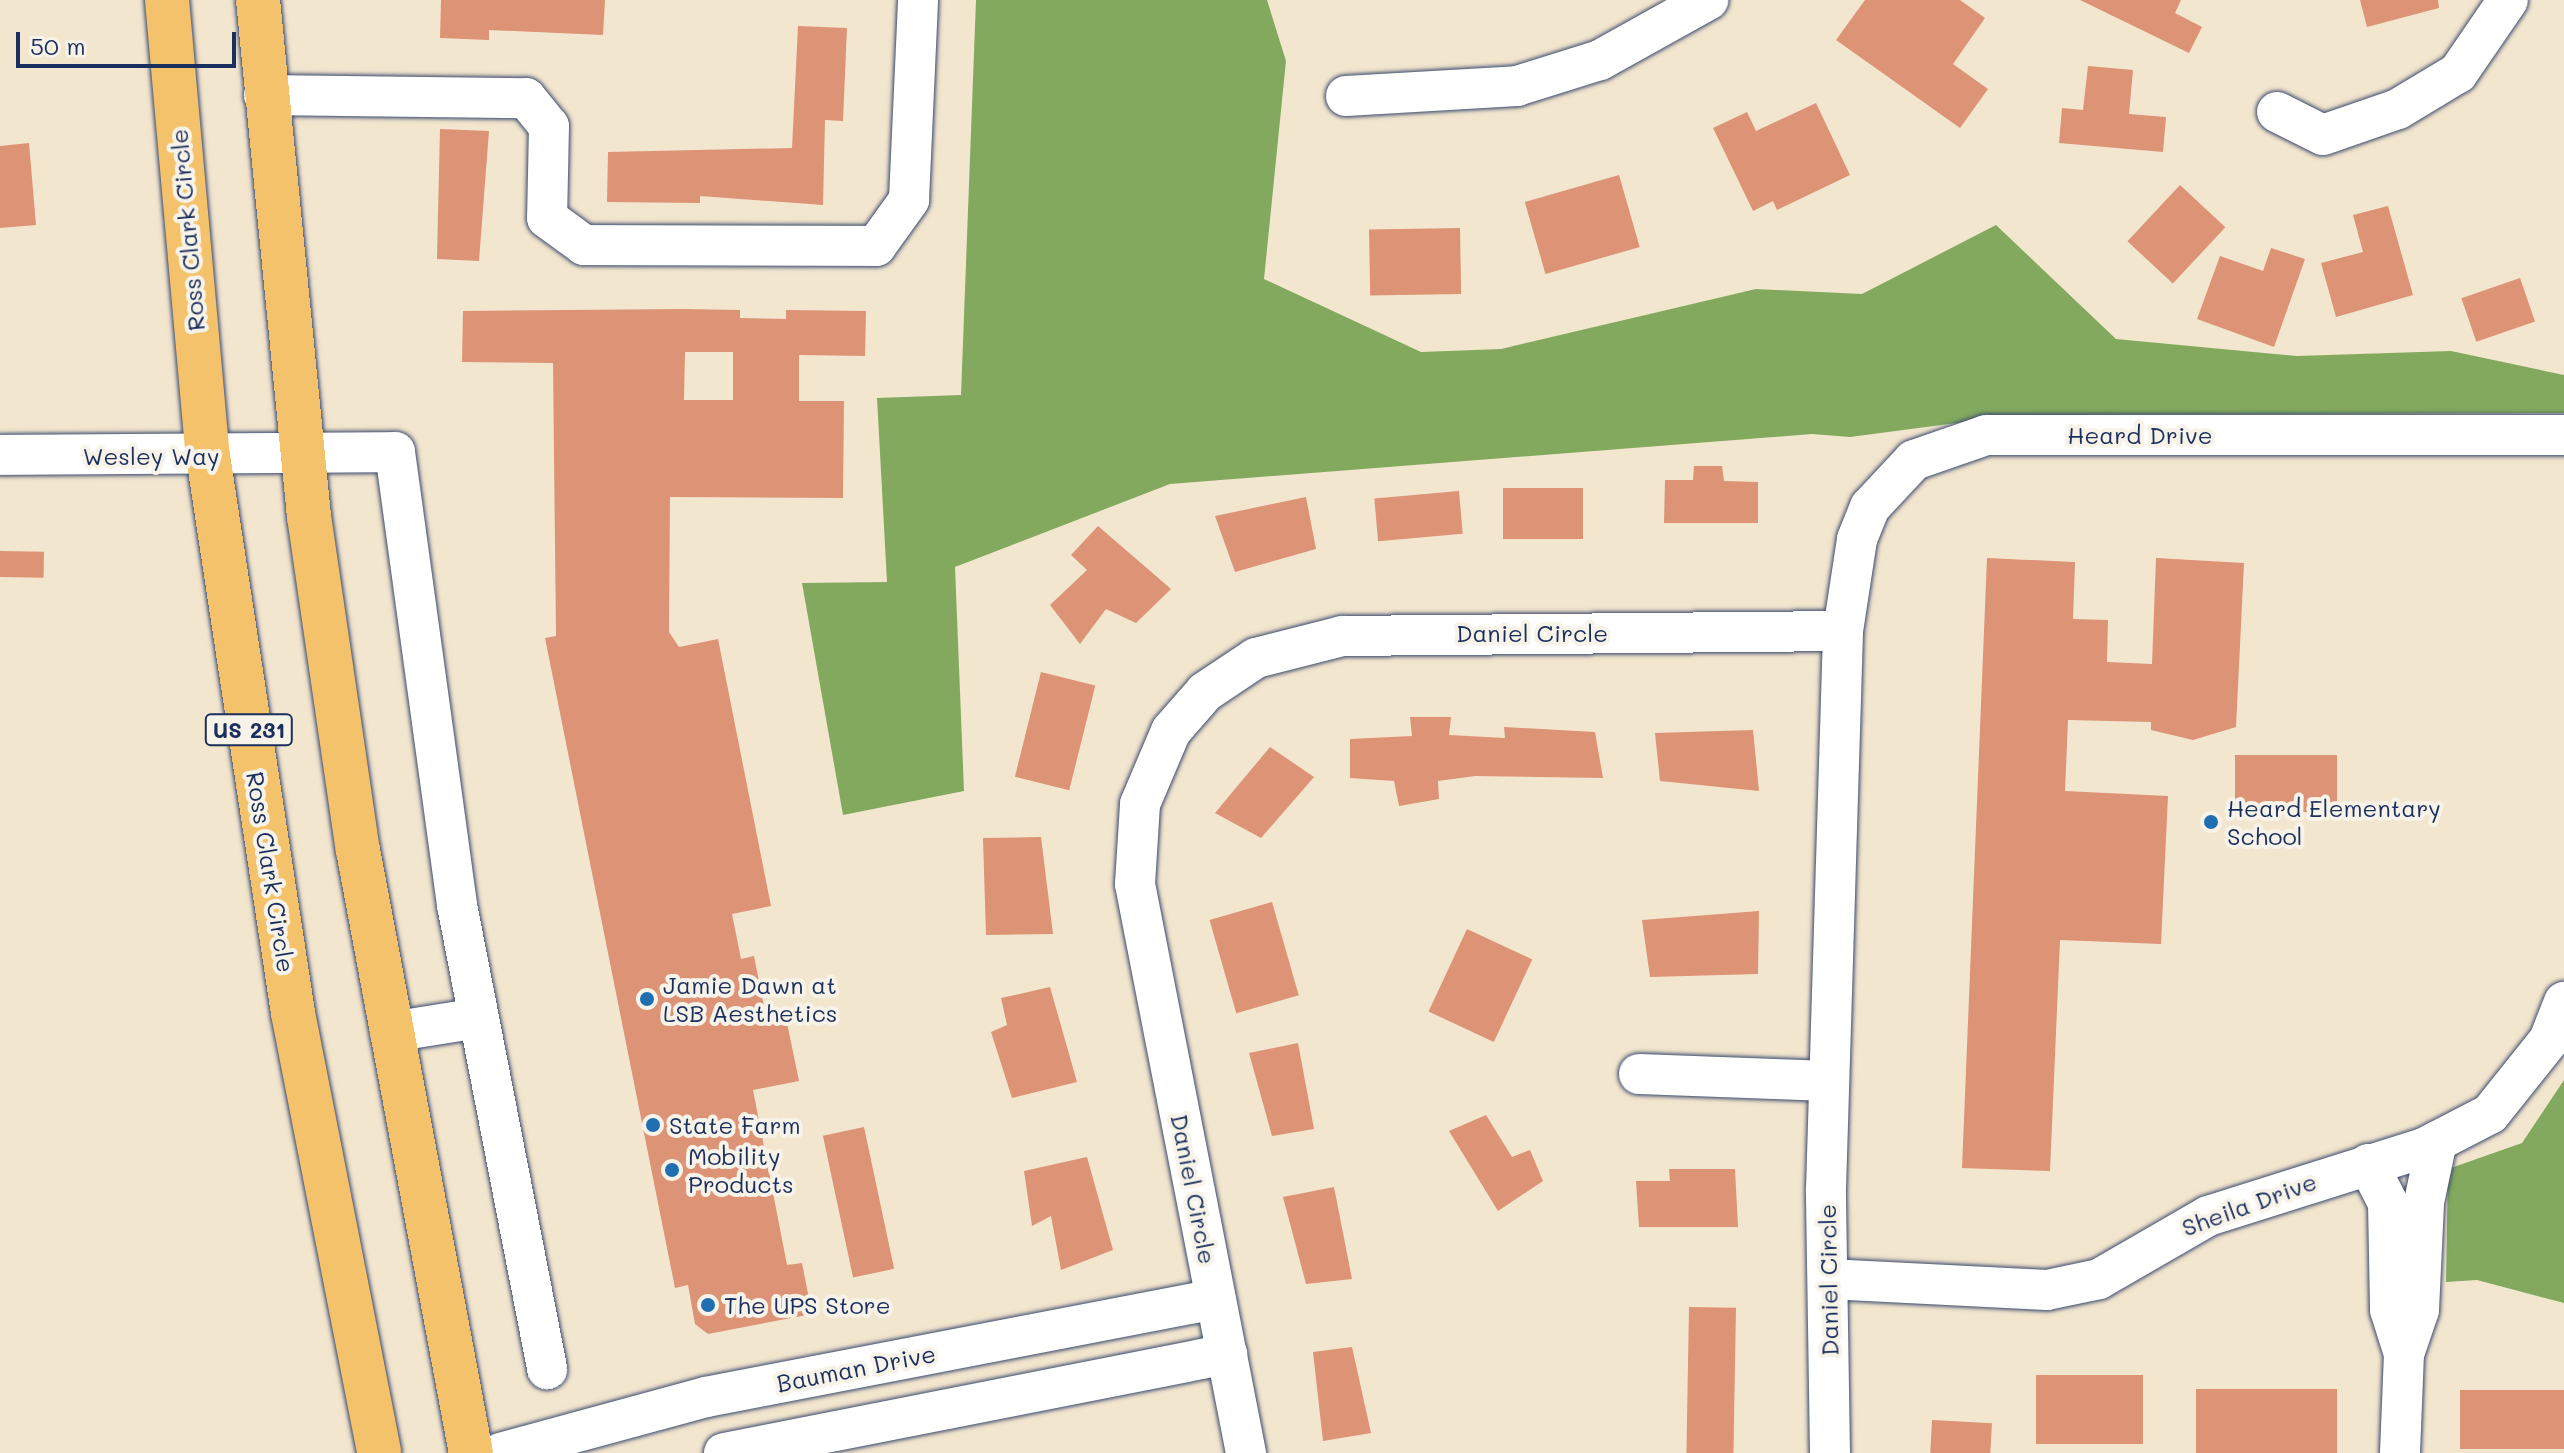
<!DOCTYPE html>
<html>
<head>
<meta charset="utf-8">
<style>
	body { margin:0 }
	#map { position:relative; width:2564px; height:1453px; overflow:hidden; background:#f3e6ce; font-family:Mali,sans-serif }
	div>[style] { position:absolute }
	.forest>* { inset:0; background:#83a95f }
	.building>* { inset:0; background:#dd9376; transform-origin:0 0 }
	.roads { filter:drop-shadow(0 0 2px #3b4a6f) drop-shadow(0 0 2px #3b4a6f) }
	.minor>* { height:40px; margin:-20px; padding:0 20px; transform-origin:20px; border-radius:20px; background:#fff }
	.highway>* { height:44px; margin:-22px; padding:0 22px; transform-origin:22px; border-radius:22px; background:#f3c26a }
	.dots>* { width:22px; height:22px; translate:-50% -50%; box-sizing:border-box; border:4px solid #f7f3e8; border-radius:50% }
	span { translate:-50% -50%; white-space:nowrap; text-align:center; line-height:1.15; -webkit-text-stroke:8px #f7f3e8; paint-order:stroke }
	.shield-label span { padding:2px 6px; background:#f7f3e8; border:2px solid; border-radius:6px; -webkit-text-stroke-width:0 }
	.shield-label { font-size:22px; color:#1b2f5e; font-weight:700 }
	.street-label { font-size:24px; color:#1b2f5e }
	.poi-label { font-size:24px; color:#1b2f5e }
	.left { translate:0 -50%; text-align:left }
	.scale { position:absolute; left:16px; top:32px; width:220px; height:36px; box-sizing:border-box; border:4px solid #1b2f5e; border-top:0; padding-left:10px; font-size:24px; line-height:28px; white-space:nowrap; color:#1b2f5e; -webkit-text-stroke:6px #f7f3e8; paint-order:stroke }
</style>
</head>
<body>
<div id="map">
	<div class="forest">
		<div style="clip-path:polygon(976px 0,1267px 0,1286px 61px,1264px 279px,1421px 352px,1501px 349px,1756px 289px,1862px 294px,1996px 225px,2116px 339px,2297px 356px,2451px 351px,2564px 375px,2564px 413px,2017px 415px,1850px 437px,1812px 434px,1170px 484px,955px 567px,964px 791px,843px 815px,802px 583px,887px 582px,877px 398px,961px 395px)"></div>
		<div style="clip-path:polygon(2564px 1080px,2564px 1303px,2477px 1280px,2446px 1282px,2448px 1169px,2522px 1143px)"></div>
	</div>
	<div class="building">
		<div style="clip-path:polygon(441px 0,605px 0,603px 35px,489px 30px,489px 40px,440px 38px)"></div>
		<div style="clip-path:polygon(1865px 0,1960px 0,1985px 18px,1953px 64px,1988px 89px,1960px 128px,1836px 40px)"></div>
		<div style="clip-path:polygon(2080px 0,2181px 0,2175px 13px,2202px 27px,2189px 53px)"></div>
		<div style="clip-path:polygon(2360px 0,2438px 0,2439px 8px,2367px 27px)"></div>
		<div style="clip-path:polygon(798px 26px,847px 28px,843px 121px,825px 120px,823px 205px,700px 196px,700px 203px,607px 202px,608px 152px,792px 148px)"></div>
		<div style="clip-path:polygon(2088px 66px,2133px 70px,2129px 114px,2166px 117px,2163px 152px,2059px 143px,2062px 108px,2083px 110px)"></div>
		<div style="clip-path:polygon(1816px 103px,1850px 175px,1777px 210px,1773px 201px,1753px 211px,1713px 128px,1747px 112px,1756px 131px)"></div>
		<div style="clip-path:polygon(440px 129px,489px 131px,479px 261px,437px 259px)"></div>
		<div style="clip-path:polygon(29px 143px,36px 225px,0 228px,0 146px)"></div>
		<div style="left:1619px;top:175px;width:75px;height:98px;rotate:74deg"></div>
		<div style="left:2180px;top:185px;width:62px;height:77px;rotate:43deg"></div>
		<div style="clip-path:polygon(2388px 206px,2413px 295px,2336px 317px,2321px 263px,2363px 252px,2353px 215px)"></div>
		<div style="left:1460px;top:228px;width:66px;height:91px;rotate:89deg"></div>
		<div style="clip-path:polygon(2271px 248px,2305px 259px,2274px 347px,2197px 319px,2220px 256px,2263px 271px)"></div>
		<div style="left:2520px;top:278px;width:46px;height:62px;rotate:71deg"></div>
		<div style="clip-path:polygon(evenodd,684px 309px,740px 310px,740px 318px,786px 319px,786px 310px,866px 311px,865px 356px,799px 355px,799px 401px,844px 401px,843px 498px,670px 497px,669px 632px,679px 647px,718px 639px,771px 906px,732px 914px,741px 959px,754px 956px,766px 1017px,785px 1013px,799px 1081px,753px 1090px,787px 1265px,802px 1263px,812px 1314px,708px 1334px,695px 1324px,688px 1285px,675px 1288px,545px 638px,556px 636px,553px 363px,462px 362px,463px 311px,684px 309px,685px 352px,733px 352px,733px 400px,684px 400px,685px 352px)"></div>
		<div style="clip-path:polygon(1694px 466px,1722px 466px,1724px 481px,1758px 482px,1758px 523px,1664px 523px,1665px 480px,1693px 480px)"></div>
		<div style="left:1503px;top:488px;width:80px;height:51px"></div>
		<div style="left:1459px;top:491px;width:43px;height:85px;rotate:85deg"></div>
		<div style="clip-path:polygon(1306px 497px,1316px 549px,1235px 572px,1215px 516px)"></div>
		<div style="clip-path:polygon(1098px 526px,1171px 589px,1136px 623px,1106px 609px,1080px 644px,1050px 605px,1087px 570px,1071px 555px)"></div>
		<div style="left:0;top:551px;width:44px;height:26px;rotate:1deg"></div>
		<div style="clip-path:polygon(1987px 558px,2075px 562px,2073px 619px,2108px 620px,2107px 662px,2152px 664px,2156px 558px,2244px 563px,2236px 727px,2193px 740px,2151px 730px,2151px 722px,2068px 720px,2065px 791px,2168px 796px,2161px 944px,2060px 940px,2050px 1171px,1962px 1168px)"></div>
		<div style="left:1041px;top:672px;width:56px;height:108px;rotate:14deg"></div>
		<div style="clip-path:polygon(1410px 717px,1451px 717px,1449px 735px,1505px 738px,1504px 727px,1595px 732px,1603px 778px,1475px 776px,1438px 781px,1439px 799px,1399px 806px,1394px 781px,1350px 778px,1350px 739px,1412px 736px)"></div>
		<div style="clip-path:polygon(1753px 730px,1759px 791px,1660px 781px,1655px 733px)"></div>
		<div style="clip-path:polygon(1270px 747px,1314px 777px,1261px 838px,1215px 813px)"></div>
		<div style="left:2235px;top:755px;width:102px;height:57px"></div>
		<div style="clip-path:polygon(1041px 837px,1053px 934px,986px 935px,983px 838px)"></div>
		<div style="left:1272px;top:902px;width:97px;height:65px;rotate:74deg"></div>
		<div style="clip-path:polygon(1759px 911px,1758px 974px,1650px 977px,1642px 920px)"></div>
		<div style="left:1467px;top:929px;width:72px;height:91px;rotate:25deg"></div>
		<div style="clip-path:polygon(1050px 987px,1077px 1082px,1012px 1098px,991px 1032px,1007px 1025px,1001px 998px)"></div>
		<div style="clip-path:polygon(1298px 1043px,1314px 1129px,1272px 1136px,1249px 1053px)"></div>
		<div style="clip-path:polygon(1486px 1115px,1512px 1157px,1530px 1150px,1543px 1181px,1498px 1211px,1449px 1131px)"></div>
		<div style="left:864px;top:1127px;width:145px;height:42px;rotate:78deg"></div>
		<div style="clip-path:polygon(1087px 1157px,1113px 1250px,1061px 1270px,1051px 1216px,1032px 1226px,1024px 1171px)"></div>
		<div style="clip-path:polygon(1669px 1169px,1735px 1169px,1738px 1227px,1639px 1227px,1636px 1181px,1670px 1181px)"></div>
		<div style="clip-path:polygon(1334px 1187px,1352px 1279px,1306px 1284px,1283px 1197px)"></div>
		<div style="left:1689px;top:1307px;width:47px;height:146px;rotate:1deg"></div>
		<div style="clip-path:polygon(1352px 1347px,1371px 1433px,1323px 1441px,1313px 1352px)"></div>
		<div style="left:2036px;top:1375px;width:107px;height:69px"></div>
		<div style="left:2196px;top:1389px;width:141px;height:64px"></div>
		<div style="left:2460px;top:1390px;width:104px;height:59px"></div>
		<div style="left:1932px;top:1420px;width:60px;height:33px;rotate:3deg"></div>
	</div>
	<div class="roads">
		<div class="minor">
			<div style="left:264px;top:95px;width:262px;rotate:0.7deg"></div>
			<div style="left:526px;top:98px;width:36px;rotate:51deg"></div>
			<div style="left:549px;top:126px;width:92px;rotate:91.2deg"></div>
			<div style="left:547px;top:218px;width:46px;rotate:36.1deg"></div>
			<div style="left:584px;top:245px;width:292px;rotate:0.2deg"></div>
			<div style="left:876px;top:246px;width:57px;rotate:-54.3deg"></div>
			<div style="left:909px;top:200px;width:200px;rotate:-87.4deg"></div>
			<div style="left:1346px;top:96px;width:171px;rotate:-3.3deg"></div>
			<div style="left:1517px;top:86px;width:87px;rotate:-17.4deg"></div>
			<div style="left:1600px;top:60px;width:124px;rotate:-29.1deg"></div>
			<div style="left:2277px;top:112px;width:51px;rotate:26.6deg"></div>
			<div style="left:2323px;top:135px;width:79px;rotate:-19.1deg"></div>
			<div style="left:2398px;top:109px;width:70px;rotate:-31deg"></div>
			<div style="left:2458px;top:73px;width:88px;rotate:-55.6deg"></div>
			<div style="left:0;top:455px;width:395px;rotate:-0.4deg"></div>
			<div style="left:395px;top:452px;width:457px;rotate:82.2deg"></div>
			<div style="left:457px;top:905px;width:473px;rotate:79deg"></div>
			<div style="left:390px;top:1032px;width:89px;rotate:-9deg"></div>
			<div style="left:1639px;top:1074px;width:190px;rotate:2.1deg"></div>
			<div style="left:2368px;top:1164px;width:44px;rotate:62.9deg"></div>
			<div style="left:2388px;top:1203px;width:107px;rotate:88.9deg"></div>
			<div style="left:2390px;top:1310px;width:46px;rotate:72.3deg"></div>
			<div style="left:1828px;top:1279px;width:219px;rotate:2.9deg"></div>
			<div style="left:2047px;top:1290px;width:53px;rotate:-11.9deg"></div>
			<div style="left:2099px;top:1279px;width:126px;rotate:-30deg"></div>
			<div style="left:2208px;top:1216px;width:226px;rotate:-17.5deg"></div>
			<div style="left:2424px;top:1148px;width:74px;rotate:-27.3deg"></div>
			<div style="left:2490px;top:1114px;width:95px;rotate:-51.4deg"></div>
			<div style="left:2549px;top:1040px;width:41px;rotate:-68.5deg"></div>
			<div style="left:500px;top:1453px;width:213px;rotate:-15.2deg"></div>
			<div style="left:706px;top:1397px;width:519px;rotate:-10.88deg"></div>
			<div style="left:724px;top:1453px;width:513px;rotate:-11.13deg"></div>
			<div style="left:1246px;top:1453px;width:580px;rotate:-101.04deg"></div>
			<div style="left:1135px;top:884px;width:80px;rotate:-86.4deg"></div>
			<div style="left:1140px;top:804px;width:79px;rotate:-67deg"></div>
			<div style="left:1171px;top:731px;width:52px;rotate:-48.9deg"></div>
			<div style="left:1205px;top:692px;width:61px;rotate:-33.7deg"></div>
			<div style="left:1256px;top:658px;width:89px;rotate:-14.3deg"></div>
			<div style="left:1342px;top:636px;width:501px;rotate:-0.57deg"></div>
			<div style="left:1830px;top:1453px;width:264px;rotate:-90.9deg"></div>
			<div style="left:1826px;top:1189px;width:558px;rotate:-88.25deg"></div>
			<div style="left:1843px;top:631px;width:93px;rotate:-81.3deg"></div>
			<div style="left:1857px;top:539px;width:35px;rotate:-68deg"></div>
			<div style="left:1870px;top:507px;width:64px;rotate:-46.9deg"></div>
			<div style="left:1914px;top:460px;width:76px;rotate:-19.1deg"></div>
			<div style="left:1986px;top:435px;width:578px"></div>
			<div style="left:2400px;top:1453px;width:99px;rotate:-87.7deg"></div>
			<div style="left:2404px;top:1354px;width:46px;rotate:-71.2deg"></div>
			<div style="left:2419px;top:1310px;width:108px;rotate:-87.3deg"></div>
			<div style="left:2424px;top:1202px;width:62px;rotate:-78deg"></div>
		</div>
		<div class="highway">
			<div style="left:167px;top:0;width:458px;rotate:84.9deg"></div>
			<div style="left:208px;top:456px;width:563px;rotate:81.32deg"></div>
			<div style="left:293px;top:1013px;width:448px;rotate:78.9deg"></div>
			<div style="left:258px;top:0;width:519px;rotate:84.36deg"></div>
			<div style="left:309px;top:516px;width:338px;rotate:81.7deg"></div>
			<div style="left:358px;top:850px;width:613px;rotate:79.39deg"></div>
		</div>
	</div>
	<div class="dots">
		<div style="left:2211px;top:822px;background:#1f6fb2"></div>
		<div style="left:647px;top:999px;background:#1f6fb2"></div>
		<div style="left:653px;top:1125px;background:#1f6fb2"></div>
		<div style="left:672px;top:1170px;background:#1f6fb2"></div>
		<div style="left:708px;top:1305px;background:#1f6fb2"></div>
	</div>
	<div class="shield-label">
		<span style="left:249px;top:730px">US 231</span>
	</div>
	<div class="street-label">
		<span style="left:187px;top:230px;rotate:-95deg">Ross Clark Circle</span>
		<span style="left:2140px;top:435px">Heard Drive</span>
		<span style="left:151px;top:456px">Wesley Way</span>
		<span style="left:1532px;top:633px">Daniel Circle</span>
		<span style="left:271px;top:872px;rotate:81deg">Ross Clark Circle</span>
		<span style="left:1194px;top:1189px;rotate:79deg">Daniel Circle</span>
		<span style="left:2249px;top:1204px;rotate:-20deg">Sheila Drive</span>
		<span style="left:1828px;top:1280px;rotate:-91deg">Daniel Circle</span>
		<span style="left:856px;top:1368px;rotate:-11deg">Bauman Drive</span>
	</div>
	<div class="poi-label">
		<span class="left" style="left:2227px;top:822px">Heard Elementary<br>School</span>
		<span class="left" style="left:663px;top:999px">Jamie Dawn at<br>LSB Aesthetics</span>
		<span class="left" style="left:669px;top:1125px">State Farm</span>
		<span class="left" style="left:688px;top:1170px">Mobility<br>Products</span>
		<span class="left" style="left:724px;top:1305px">The UPS Store</span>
	</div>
	<div class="scale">50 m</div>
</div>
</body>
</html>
